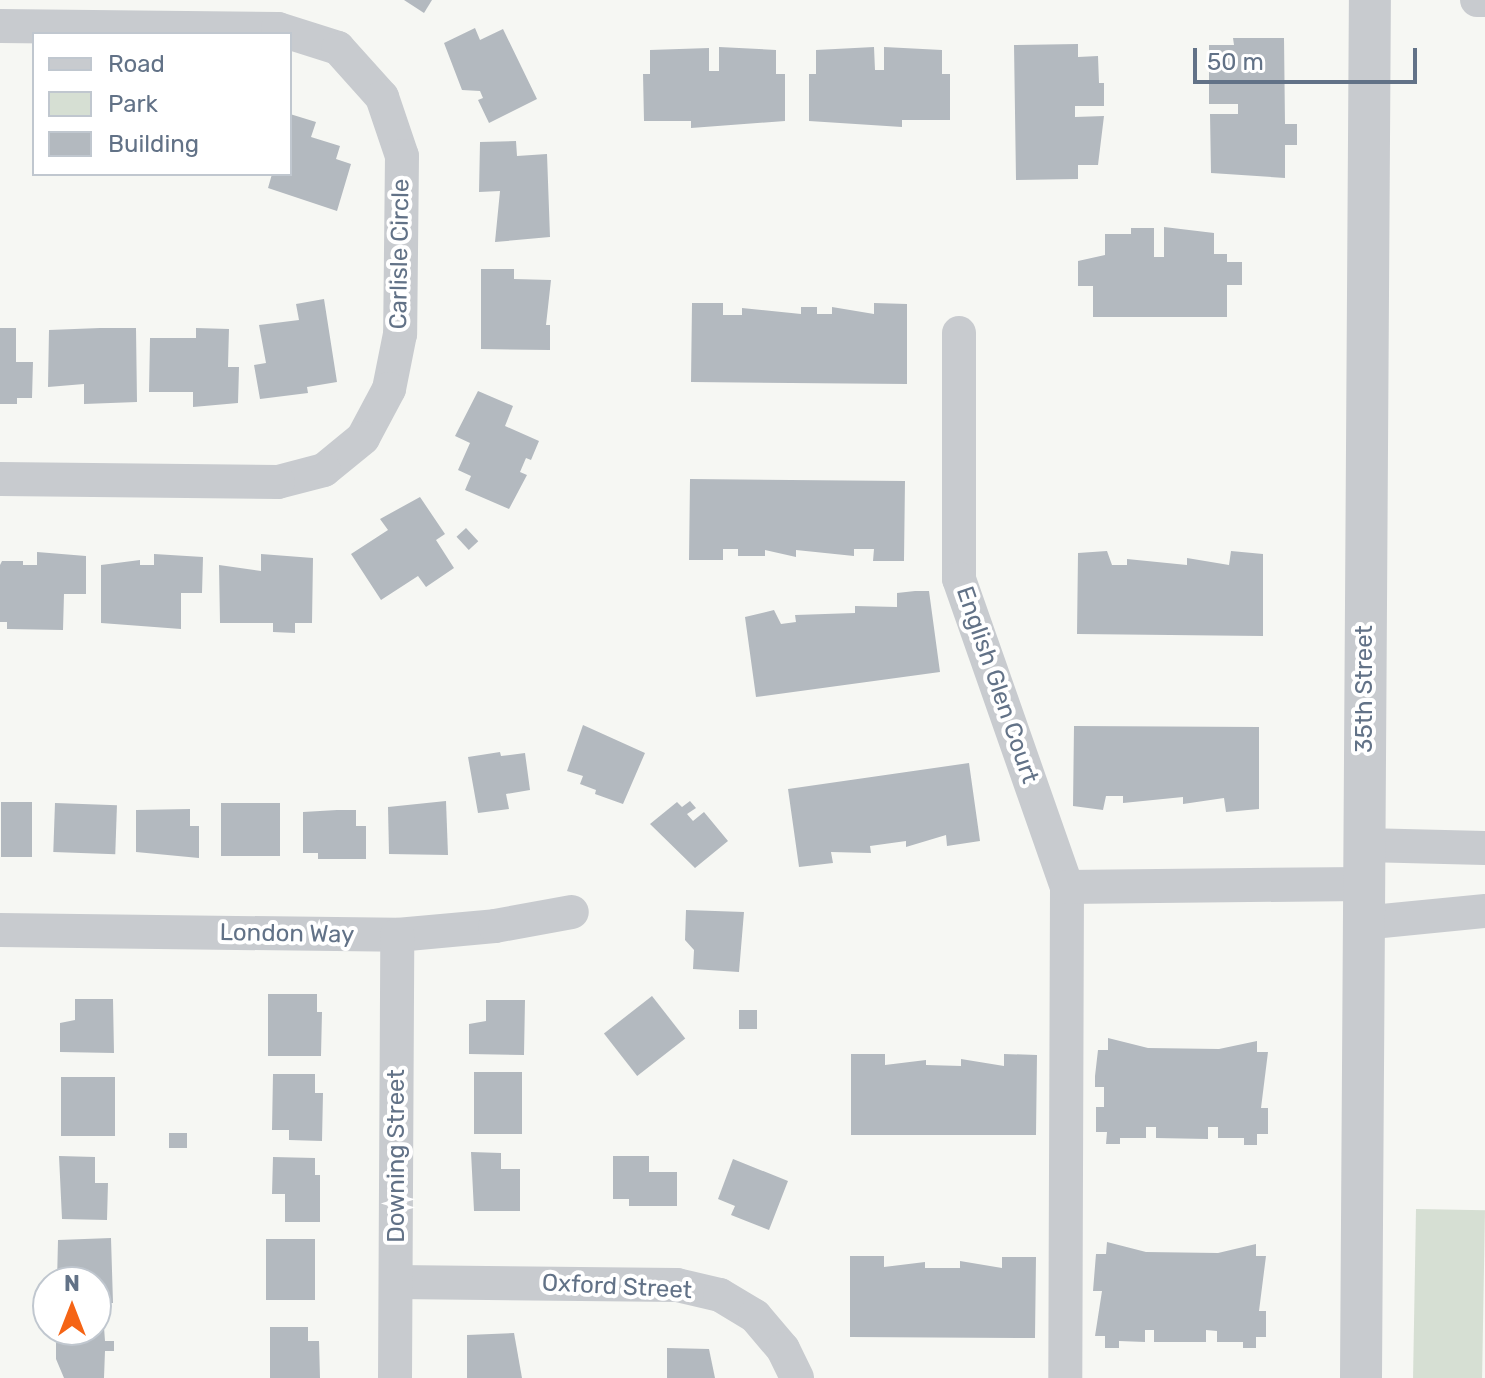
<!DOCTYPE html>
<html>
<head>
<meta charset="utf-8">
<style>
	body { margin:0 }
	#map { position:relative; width:1485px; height:1378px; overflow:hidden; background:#f6f7f3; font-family:Rubik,sans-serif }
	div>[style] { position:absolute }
	.green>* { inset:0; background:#d6dfd3; transform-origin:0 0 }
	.building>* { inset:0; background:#b3b9bf; transform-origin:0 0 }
	.minor>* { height:34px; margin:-17px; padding:0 17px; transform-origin:17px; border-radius:17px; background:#c8cbcf }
	.tertiary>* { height:42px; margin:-21px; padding:0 21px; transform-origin:21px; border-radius:21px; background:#c8cbcf }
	span { translate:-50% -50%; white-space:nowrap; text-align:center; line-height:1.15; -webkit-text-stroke:8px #fff; paint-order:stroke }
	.street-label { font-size:24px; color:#627287 }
	.legend { position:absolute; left:32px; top:32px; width:260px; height:144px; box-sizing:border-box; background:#fff; border:2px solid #c0c7cf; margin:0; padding:10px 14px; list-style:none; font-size:24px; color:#627287 }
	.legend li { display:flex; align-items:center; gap:16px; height:40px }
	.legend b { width:40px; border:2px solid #c0c7cf }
	.north { position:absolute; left:32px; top:1266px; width:80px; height:80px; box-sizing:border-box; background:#fff; border:2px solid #c0c7cf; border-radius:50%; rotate:0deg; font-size:22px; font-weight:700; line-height:32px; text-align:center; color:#627287 }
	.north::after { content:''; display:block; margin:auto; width:28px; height:36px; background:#f56415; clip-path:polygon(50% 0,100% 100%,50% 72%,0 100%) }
	.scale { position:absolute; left:1193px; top:48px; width:224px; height:36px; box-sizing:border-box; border:4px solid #627287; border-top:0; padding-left:10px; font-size:24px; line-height:28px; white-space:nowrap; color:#627287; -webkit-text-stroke:6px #fff; paint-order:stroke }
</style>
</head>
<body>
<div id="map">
	<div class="green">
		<div style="left:1416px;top:1209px;width:69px;height:169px;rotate:1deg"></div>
	</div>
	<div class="building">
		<div style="clip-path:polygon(404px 0,432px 0,424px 13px)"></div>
		<div style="clip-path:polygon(475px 28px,480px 40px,503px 29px,537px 99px,489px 123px,478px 100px,483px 98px,480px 91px,462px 90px,444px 43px)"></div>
		<div style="clip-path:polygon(1233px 38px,1284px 38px,1285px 124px,1297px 124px,1297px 145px,1285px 145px,1285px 178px,1211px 173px,1210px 114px,1238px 114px,1238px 104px,1209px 104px,1209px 45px,1234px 45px)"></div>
		<div style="clip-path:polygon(1078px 44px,1078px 57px,1098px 56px,1099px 83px,1104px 83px,1104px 106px,1075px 106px,1075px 117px,1104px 116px,1098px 165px,1078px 165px,1078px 179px,1016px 180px,1014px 45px)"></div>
		<div style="clip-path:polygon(719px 47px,776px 50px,776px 74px,785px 74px,785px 121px,691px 128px,691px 121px,644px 121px,643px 74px,650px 74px,650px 50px,709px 48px,709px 71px,719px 71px)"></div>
		<div style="clip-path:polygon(874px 47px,875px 70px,884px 70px,884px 47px,942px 50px,942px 74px,950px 74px,950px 120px,902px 120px,902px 127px,809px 121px,809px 74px,816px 74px,816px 50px)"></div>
		<div style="clip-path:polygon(290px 114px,316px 122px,311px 137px,340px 146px,336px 159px,351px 164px,337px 211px,268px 188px,272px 174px,290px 174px)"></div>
		<div style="clip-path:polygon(516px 141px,517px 156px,547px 154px,550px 237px,495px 242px,500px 191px,479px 192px,480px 142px)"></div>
		<div style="clip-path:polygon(1164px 227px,1214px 233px,1214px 254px,1227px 254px,1227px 262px,1242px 262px,1242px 285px,1227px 285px,1227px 317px,1093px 317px,1093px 286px,1078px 286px,1078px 261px,1105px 255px,1105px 234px,1131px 234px,1131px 228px,1154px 228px,1154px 257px,1164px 257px)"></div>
		<div style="clip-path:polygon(481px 269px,514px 269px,514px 279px,551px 280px,546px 325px,550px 325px,550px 350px,481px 349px)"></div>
		<div style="clip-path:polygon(324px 299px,337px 382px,307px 387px,308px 393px,260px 399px,254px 365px,266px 363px,259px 325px,299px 320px,296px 304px)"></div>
		<div style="clip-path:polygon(692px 303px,723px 303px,723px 315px,742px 315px,742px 308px,801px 314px,801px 307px,817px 307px,817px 314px,832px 314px,832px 307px,874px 314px,874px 303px,907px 304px,907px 384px,691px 382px)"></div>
		<div style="clip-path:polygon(0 328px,16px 328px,16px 362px,33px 362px,32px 398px,17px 398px,17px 404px,0 404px)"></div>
		<div style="clip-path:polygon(100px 328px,136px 328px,137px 402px,84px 404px,84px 384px,48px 387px,49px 330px)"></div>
		<div style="clip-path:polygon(196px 328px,229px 329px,228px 367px,239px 367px,238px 403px,193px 407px,193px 392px,149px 392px,150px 338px,196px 338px)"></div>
		<div style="clip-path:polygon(478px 391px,513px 406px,505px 426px,539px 441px,531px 460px,526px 458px,520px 472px,527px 475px,509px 509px,465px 490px,471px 476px,458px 470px,470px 443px,455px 436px)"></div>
		<div style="clip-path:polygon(690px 479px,905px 481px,904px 561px,873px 561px,874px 549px,854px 549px,854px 556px,796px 550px,796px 557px,765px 550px,765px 556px,738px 556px,738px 549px,723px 549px,723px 560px,689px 560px)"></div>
		<div style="clip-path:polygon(420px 497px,445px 534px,436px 540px,454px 568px,426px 587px,418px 576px,381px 600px,351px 554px,388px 530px,380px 519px)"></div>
		<div style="left:466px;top:528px;width:18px;height:13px;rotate:47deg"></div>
		<div style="clip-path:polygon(1107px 551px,1112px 565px,1127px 565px,1127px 559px,1187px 565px,1187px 558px,1229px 565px,1231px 551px,1263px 554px,1263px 636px,1077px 634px,1078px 553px)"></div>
		<div style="clip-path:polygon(37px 552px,86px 556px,86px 594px,64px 594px,63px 630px,7px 629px,7px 622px,0 622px,0 565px,2px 561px,23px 561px,23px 565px,37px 565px)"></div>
		<div style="clip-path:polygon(154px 554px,203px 557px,202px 593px,181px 593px,181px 629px,101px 623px,101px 565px,140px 560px,140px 565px,154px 565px)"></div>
		<div style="clip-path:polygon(261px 554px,313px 558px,312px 623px,295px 623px,295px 633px,273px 632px,273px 623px,220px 623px,219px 565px,261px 571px)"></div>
		<div style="clip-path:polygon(915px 591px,929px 591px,940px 672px,756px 697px,745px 617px,774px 610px,781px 624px,796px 622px,795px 615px,855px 613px,855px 606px,897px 607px,897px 593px)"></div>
		<div style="clip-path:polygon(583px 725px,645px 753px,623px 804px,595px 794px,596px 790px,580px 784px,583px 776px,567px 771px)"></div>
		<div style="clip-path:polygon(1074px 726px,1259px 727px,1259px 809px,1226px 812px,1224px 798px,1183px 804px,1183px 797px,1123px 803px,1123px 796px,1106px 796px,1103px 810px,1073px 806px)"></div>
		<div style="clip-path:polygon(500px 752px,501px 756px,525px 753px,530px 790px,506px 794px,509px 809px,478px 813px,468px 757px)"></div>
		<div style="clip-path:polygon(969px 763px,980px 841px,947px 846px,946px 835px,906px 847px,906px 841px,870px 846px,871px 853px,831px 852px,833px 863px,799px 867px,788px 789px)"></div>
		<div style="clip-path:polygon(446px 801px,448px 855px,389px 854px,388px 807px)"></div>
		<div style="clip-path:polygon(690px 801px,696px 808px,687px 814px,693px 821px,704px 812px,728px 841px,695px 868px,650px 824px,677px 802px,682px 807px)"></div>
		<div style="left:1px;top:802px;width:31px;height:55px"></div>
		<div style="left:55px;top:803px;width:62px;height:49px;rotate:2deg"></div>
		<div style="left:280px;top:803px;width:53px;height:59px;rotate:90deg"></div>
		<div style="clip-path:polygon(190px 809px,190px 826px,199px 826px,199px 858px,136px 852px,136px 810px)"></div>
		<div style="clip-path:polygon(337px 810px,356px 810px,356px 826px,366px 826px,366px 859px,318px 859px,318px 853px,303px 853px,303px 812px)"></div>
		<div style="clip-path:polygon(686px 910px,744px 912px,739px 972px,693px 969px,694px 950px,685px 940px)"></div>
		<div style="clip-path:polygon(268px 994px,317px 994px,317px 1012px,322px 1012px,321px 1056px,268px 1056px)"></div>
		<div style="left:652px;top:996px;width:54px;height:61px;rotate:52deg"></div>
		<div style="clip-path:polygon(75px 999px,113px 999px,114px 1053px,60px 1052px,60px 1023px,75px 1020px)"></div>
		<div style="clip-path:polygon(486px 1000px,525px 1000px,524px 1055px,469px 1054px,469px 1024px,486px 1021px)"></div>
		<div style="left:739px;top:1010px;width:18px;height:19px"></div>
		<div style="clip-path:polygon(1108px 1038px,1148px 1048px,1219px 1049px,1257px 1041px,1257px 1052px,1268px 1052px,1261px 1108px,1268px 1108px,1268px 1134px,1257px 1134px,1257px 1145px,1244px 1145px,1244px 1138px,1218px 1138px,1218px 1127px,1208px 1127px,1208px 1139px,1156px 1138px,1156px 1127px,1146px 1127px,1146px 1138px,1120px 1138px,1120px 1144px,1106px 1144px,1107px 1132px,1096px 1132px,1096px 1107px,1104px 1107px,1104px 1087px,1095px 1087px,1095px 1076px,1098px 1050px,1108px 1050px)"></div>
		<div style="clip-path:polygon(851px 1054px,885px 1054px,885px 1065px,926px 1060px,926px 1065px,961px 1066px,961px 1059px,1004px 1066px,1004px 1054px,1037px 1055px,1036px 1135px,851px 1135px)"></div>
		<div style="left:474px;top:1072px;width:48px;height:62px"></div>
		<div style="clip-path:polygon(273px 1074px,315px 1074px,315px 1093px,323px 1093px,322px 1141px,289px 1140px,289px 1130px,272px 1130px)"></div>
		<div style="left:61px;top:1077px;width:54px;height:59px"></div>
		<div style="left:169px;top:1133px;width:18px;height:15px"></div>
		<div style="clip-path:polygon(471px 1152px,501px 1153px,501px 1169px,520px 1169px,520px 1211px,474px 1211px)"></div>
		<div style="clip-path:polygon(59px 1156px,95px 1157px,95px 1183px,108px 1183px,107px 1220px,62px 1219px)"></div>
		<div style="clip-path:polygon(613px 1156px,649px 1156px,649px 1172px,677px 1172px,677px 1206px,629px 1206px,629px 1199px,613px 1199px)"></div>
		<div style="clip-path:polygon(273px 1157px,315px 1158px,315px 1175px,320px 1175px,320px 1222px,285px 1222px,285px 1194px,272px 1194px)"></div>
		<div style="clip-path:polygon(733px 1159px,788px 1181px,769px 1230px,731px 1215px,735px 1206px,718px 1199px)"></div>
		<div style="clip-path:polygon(111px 1238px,113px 1303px,96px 1303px,96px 1282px,57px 1282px,58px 1240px)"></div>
		<div style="left:266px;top:1239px;width:49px;height:61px"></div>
		<div style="clip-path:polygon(1107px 1242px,1146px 1252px,1218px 1253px,1256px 1244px,1256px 1256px,1266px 1256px,1259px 1311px,1266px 1311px,1266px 1337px,1256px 1337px,1256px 1348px,1243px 1348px,1243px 1342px,1217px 1342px,1217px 1331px,1206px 1330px,1206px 1342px,1154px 1342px,1154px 1330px,1145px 1330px,1145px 1342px,1119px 1341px,1119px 1348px,1105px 1348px,1105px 1336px,1095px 1336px,1102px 1291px,1093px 1291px,1096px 1254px,1106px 1254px)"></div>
		<div style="clip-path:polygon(850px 1256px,884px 1256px,884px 1267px,925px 1262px,925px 1268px,960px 1268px,960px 1261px,1002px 1268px,1002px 1257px,1036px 1257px,1035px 1338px,850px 1337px)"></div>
		<div style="clip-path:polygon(96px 1327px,104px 1327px,105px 1341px,114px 1341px,114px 1351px,105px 1351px,104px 1378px,64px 1378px,56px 1359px,56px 1330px)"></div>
		<div style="clip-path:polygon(270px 1327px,308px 1327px,308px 1341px,319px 1341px,320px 1378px,270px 1378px)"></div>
		<div style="clip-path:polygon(514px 1333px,522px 1378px,467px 1378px,467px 1335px)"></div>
		<div style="clip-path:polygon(667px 1348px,709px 1349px,715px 1378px,667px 1378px)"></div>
	</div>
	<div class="minor">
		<div style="left:1477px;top:0;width:8px"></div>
		<div style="left:0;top:26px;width:278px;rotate:0.6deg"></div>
		<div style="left:278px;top:29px;width:63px;rotate:17.6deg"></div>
		<div style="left:338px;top:48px;width:66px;rotate:48.1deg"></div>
		<div style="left:382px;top:97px;width:62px;rotate:71.3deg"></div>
		<div style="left:402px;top:156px;width:178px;rotate:90.6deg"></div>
		<div style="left:400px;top:334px;width:56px;rotate:101.3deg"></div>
		<div style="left:389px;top:389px;width:55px;rotate:118deg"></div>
		<div style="left:363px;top:438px;width:50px;rotate:140.6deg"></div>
		<div style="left:324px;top:470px;width:48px;rotate:165.4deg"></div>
		<div style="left:278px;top:482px;width:278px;rotate:-179.4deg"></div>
		<div style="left:959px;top:333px;width:246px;rotate:90deg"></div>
		<div style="left:959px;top:579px;width:326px;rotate:70.7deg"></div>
		<div style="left:1067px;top:887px;width:491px;rotate:90.2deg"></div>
		<div style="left:1364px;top:845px;width:121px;rotate:1.4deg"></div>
		<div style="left:1067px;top:887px;width:296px;rotate:-0.6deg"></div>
		<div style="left:1362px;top:923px;width:124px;rotate:-5.6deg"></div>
		<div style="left:0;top:930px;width:397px;rotate:0.7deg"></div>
		<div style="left:397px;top:935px;width:98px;rotate:-5.2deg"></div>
		<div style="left:495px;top:926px;width:78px;rotate:-10.3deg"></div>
		<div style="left:396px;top:1282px;width:281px;rotate:0.6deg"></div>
		<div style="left:677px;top:1285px;width:44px;rotate:13.1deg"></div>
		<div style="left:720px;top:1295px;width:41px;rotate:31deg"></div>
		<div style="left:755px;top:1316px;width:43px;rotate:49.7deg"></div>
		<div style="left:783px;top:1349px;width:32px;rotate:64deg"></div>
		<div style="left:395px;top:1378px;width:443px;rotate:-89.7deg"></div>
	</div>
	<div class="tertiary">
		<div style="left:1361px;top:1378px;width:1378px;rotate:-89.63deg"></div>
	</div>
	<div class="street-label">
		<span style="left:400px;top:254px;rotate:-89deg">Carlisle Circle</span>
		<span style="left:997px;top:685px;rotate:71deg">English Glen Court</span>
		<span style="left:1365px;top:689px;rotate:-90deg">35th Street</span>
		<span style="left:287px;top:934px;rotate:1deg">London Way</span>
		<span style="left:397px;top:1156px;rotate:-90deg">Downing Street</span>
		<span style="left:617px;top:1287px;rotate:3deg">Oxford Street</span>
	</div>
	<ul class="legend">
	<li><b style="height:10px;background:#c8cbcf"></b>Road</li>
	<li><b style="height:22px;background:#d6dfd3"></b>Park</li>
	<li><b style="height:22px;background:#b3b9bf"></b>Building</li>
	</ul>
	<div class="north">N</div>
	<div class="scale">50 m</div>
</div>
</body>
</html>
